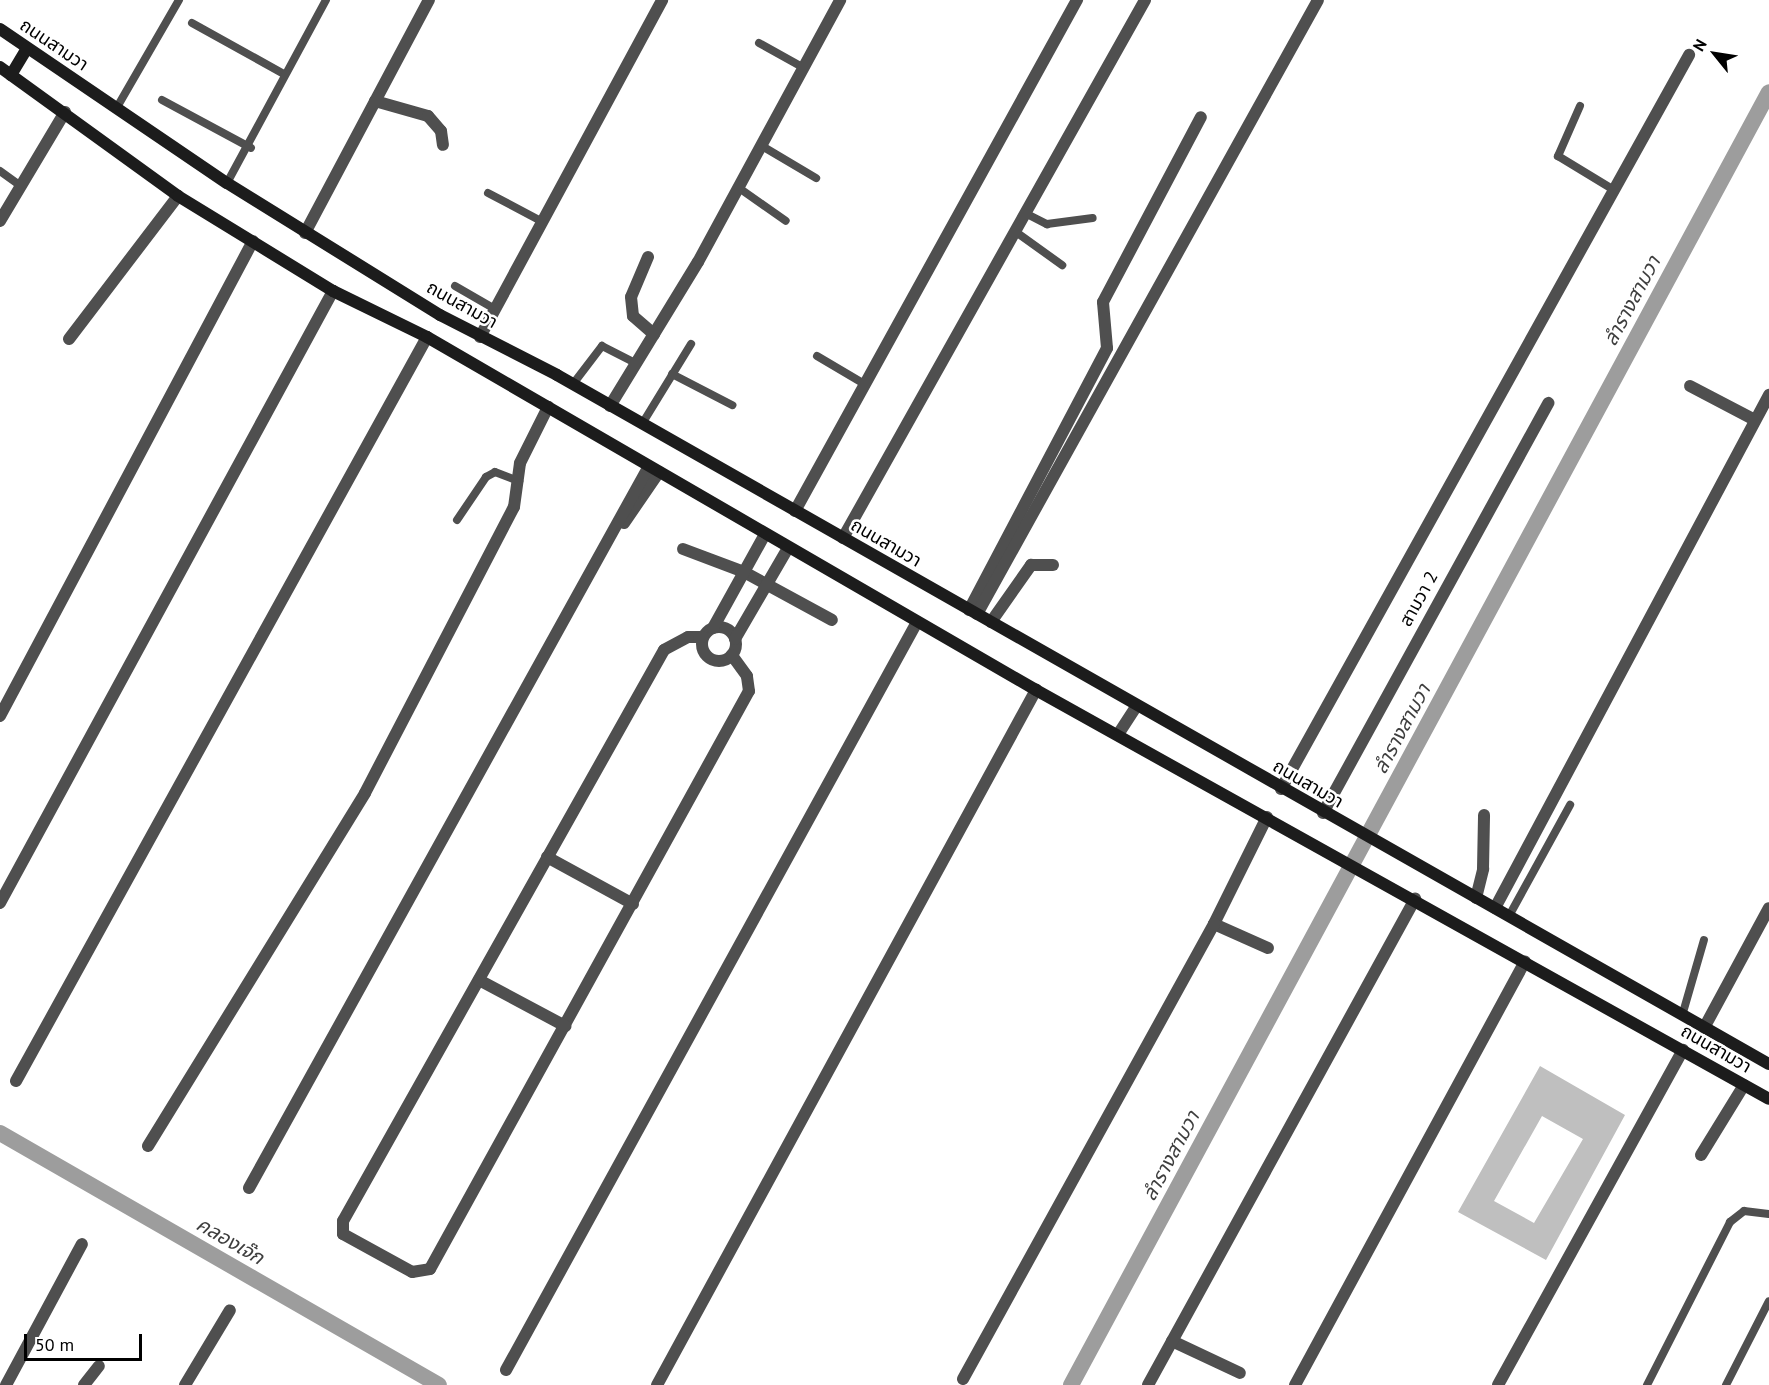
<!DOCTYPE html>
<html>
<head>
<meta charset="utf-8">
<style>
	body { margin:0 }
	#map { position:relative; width:1769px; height:1385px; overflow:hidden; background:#fff; font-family:"PT Sans","Noto Sans Thai",sans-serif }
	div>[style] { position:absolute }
	.canal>* { height:16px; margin:-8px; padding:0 8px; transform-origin:8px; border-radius:8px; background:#9d9d9d }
	.building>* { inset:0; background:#bfbfbf }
	.lane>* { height:8px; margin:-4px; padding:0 4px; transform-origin:4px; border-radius:4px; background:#4f4f4f }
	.street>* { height:12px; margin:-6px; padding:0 6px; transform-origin:6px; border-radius:6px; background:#4f4f4f }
	.street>.ring { margin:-6px; padding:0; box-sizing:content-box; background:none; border:12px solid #4f4f4f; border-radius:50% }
	.secondary>* { height:12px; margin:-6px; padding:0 6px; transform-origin:6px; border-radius:6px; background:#1c1c1c }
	span { translate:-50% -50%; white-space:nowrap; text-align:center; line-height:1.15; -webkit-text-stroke:5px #fff; paint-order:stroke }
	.street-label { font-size:18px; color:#000 }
	.water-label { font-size:20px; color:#3e3e3e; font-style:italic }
	.north { position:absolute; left:1685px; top:24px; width:60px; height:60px; -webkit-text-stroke:4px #fff; paint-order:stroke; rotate:300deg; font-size:16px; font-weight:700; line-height:24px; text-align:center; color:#000 }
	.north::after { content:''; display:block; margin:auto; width:21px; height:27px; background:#000; clip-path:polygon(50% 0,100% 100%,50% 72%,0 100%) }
	.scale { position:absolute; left:24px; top:1334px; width:118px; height:27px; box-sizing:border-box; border:3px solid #000; border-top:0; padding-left:8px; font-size:18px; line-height:21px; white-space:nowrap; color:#000; -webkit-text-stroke:4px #fff; paint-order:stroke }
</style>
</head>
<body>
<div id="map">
	<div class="canal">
		<div style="left:0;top:1133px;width:506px;rotate:29.86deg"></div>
		<div style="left:1071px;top:1385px;width:1469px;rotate:-61.64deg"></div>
	</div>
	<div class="building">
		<div style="clip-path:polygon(evenodd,1540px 1066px,1625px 1115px,1546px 1260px,1458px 1212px,1540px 1066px,1542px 1116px,1583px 1139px,1534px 1223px,1494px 1201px,1542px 1116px)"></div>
	</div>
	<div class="lane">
		<div style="left:192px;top:23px;width:105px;rotate:29deg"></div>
		<div style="left:759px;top:43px;width:51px;rotate:29.1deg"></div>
		<div style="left:162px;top:100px;width:101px;rotate:28.3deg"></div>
		<div style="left:1580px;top:106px;width:55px;rotate:113.7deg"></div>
		<div style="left:1558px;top:156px;width:66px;rotate:31.3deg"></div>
		<div style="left:116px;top:109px;width:126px;rotate:-60deg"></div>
		<div style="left:762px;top:146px;width:63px;rotate:30.7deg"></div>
		<div style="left:0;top:171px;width:24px;rotate:36deg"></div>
		<div style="left:227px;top:183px;width:208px;rotate:-61.6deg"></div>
		<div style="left:739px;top:188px;width:57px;rotate:35.1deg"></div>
		<div style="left:488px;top:193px;width:62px;rotate:27.8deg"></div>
		<div style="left:1025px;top:213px;width:25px;rotate:27deg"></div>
		<div style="left:1047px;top:224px;width:46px;rotate:-7.4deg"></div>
		<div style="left:1016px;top:232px;width:57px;rotate:35.7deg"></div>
		<div style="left:455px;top:286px;width:46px;rotate:29.9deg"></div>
		<div style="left:817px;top:356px;width:57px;rotate:30.6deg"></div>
		<div style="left:672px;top:374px;width:68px;rotate:27.3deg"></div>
		<div style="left:573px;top:384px;width:48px;rotate:-52.7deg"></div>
		<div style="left:602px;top:346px;width:38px;rotate:27deg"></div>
		<div style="left:642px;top:424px;width:94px;rotate:-58.5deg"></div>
		<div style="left:457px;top:520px;width:52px;rotate:-56deg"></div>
		<div style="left:486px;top:477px;width:10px;rotate:-29deg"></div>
		<div style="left:495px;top:472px;width:26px;rotate:21deg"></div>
		<div style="left:1509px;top:916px;width:127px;rotate:-61.2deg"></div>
		<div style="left:1682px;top:1016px;width:79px;rotate:-73.9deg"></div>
		<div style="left:1647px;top:1385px;width:183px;rotate:-63deg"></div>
		<div style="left:1730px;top:1222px;width:18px;rotate:-38deg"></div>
		<div style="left:1744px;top:1211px;width:25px;rotate:7deg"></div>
		<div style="left:1726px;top:1385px;width:94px;rotate:-62.9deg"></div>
	</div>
	<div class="street">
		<div style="left:375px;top:101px;width:55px;rotate:15.8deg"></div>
		<div style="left:428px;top:116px;width:20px;rotate:49deg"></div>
		<div style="left:441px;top:131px;width:14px;rotate:82deg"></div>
		<div style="left:0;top:221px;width:127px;rotate:-59.2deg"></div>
		<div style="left:305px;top:233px;width:264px;rotate:-62deg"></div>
		<div style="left:648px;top:257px;width:43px;rotate:113deg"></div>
		<div style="left:631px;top:297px;width:19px;rotate:84deg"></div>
		<div style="left:633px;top:316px;width:28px;rotate:41deg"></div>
		<div style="left:480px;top:337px;width:383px;rotate:-61.6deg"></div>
		<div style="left:69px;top:339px;width:180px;rotate:-52.7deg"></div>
		<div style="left:1690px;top:386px;width:73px;rotate:27.6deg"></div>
		<div style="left:610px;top:406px;width:169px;rotate:-58.6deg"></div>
		<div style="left:698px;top:262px;width:298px;rotate:-61.5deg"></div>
		<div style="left:795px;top:511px;width:584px;rotate:-61.11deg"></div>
		<div style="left:624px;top:523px;width:62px;rotate:-55.5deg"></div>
		<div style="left:843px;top:538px;width:617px;rotate:-60.69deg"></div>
		<div style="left:683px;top:549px;width:65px;rotate:20.7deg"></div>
		<div style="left:744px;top:572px;width:100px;rotate:28.6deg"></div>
		<div style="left:969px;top:610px;width:296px;rotate:-62.2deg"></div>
		<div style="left:1107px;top:348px;width:46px;rotate:-95deg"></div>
		<div style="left:1103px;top:302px;width:209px;rotate:-62.1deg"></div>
		<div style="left:977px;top:614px;width:702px;rotate:-60.95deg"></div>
		<div style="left:991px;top:622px;width:70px;rotate:-54.9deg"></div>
		<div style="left:1031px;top:565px;width:22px"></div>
		<div class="ring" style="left:702px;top:627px;width:22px;height:22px"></div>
		<div style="left:713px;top:628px;width:107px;rotate:-61deg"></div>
		<div style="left:703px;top:637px;width:15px;rotate:180deg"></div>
		<div style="left:688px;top:637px;width:27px;rotate:152deg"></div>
		<div style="left:664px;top:650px;width:655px;rotate:119.34deg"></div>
		<div style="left:343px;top:1221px;width:13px;rotate:90deg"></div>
		<div style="left:343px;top:1234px;width:79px;rotate:28.8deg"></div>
		<div style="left:412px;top:1272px;width:18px;rotate:-9deg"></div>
		<div style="left:430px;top:1269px;width:660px;rotate:-61.11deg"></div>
		<div style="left:749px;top:691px;width:15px;rotate:-98deg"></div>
		<div style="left:747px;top:676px;width:26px;rotate:-126deg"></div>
		<div style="left:735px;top:639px;width:105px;rotate:-59.8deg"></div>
		<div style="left:0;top:716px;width:538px;rotate:-61.96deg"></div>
		<div style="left:1119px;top:733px;width:31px;rotate:-57deg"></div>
		<div style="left:1281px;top:789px;width:840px;rotate:-60.93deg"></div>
		<div style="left:1323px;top:813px;width:468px;rotate:-61.2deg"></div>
		<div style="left:1267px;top:817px;width:119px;rotate:116.4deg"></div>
		<div style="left:1214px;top:924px;width:59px;rotate:24deg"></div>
		<div style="left:547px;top:857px;width:98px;rotate:28.7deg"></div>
		<div style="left:1476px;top:898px;width:30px;rotate:-76deg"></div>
		<div style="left:1483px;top:869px;width:54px;rotate:-88.9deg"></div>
		<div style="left:0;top:903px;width:697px;rotate:-61.45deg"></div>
		<div style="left:1495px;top:908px;width:582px;rotate:-61.89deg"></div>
		<div style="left:479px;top:980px;width:98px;rotate:28.1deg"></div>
		<div style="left:1704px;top:1028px;width:136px;rotate:-61.6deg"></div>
		<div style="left:16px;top:1081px;width:850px;rotate:-61.08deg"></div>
		<div style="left:148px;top:1146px;width:414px;rotate:-58.4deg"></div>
		<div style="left:365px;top:793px;width:322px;rotate:-62.5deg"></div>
		<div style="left:514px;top:507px;width:44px;rotate:-82.2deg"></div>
		<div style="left:520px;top:463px;width:63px;rotate:-63.4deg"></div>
		<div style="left:1701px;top:1155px;width:82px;rotate:-58.4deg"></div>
		<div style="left:249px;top:1188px;width:825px;rotate:-61.01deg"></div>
		<div style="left:1172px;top:1341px;width:75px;rotate:25.2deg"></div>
		<div style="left:506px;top:1370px;width:853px;rotate:-61.21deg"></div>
		<div style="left:963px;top:1379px;width:520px;rotate:-61.12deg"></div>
		<div style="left:6px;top:1385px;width:160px;rotate:-61.7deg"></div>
		<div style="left:84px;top:1385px;width:24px;rotate:-52deg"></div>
		<div style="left:185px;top:1385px;width:87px;rotate:-59deg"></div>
		<div style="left:657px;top:1385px;width:792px;rotate:-61.4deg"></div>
		<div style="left:1148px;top:1385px;width:555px;rotate:-61.22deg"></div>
		<div style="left:1295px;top:1385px;width:482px;rotate:-61.5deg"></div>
		<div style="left:1498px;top:1385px;width:383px;rotate:-61.1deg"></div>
	</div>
	<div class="secondary">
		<div style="left:0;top:29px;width:274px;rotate:34.2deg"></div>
		<div style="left:227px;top:183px;width:251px;rotate:31.8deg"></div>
		<div style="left:440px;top:315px;width:131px;rotate:27.1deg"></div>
		<div style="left:557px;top:375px;width:1394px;rotate:29.62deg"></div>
		<div style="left:0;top:67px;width:220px;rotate:35.9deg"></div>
		<div style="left:178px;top:196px;width:182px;rotate:31.5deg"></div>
		<div style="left:333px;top:291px;width:105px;rotate:26.1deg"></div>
		<div style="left:427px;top:337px;width:704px;rotate:30.1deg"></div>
		<div style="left:1036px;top:690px;width:839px;rotate:29.16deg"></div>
		<div style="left:11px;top:75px;width:31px;rotate:-59deg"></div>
	</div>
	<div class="street-label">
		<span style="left:54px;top:45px;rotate:34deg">ถนนสามวา</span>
		<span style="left:462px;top:305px;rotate:29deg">ถนนสามวา</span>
		<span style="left:886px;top:543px;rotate:30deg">ถนนสามวา</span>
		<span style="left:1419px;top:599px;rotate:-61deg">สามวา 2</span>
		<span style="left:1308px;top:784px;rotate:30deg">ถนนสามวา</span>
		<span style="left:1716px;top:1049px;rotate:30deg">ถนนสามวา</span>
	</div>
	<div class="water-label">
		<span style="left:1632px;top:301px;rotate:-62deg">ลำรางสามวา</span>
		<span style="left:1402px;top:729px;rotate:-62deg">ลำรางสามวา</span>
		<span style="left:1171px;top:1156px;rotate:-62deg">ลำรางสามวา</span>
		<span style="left:230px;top:1241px;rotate:30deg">คลองเจ๊ก</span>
	</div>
	<div class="north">N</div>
	<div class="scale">50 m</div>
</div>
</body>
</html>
